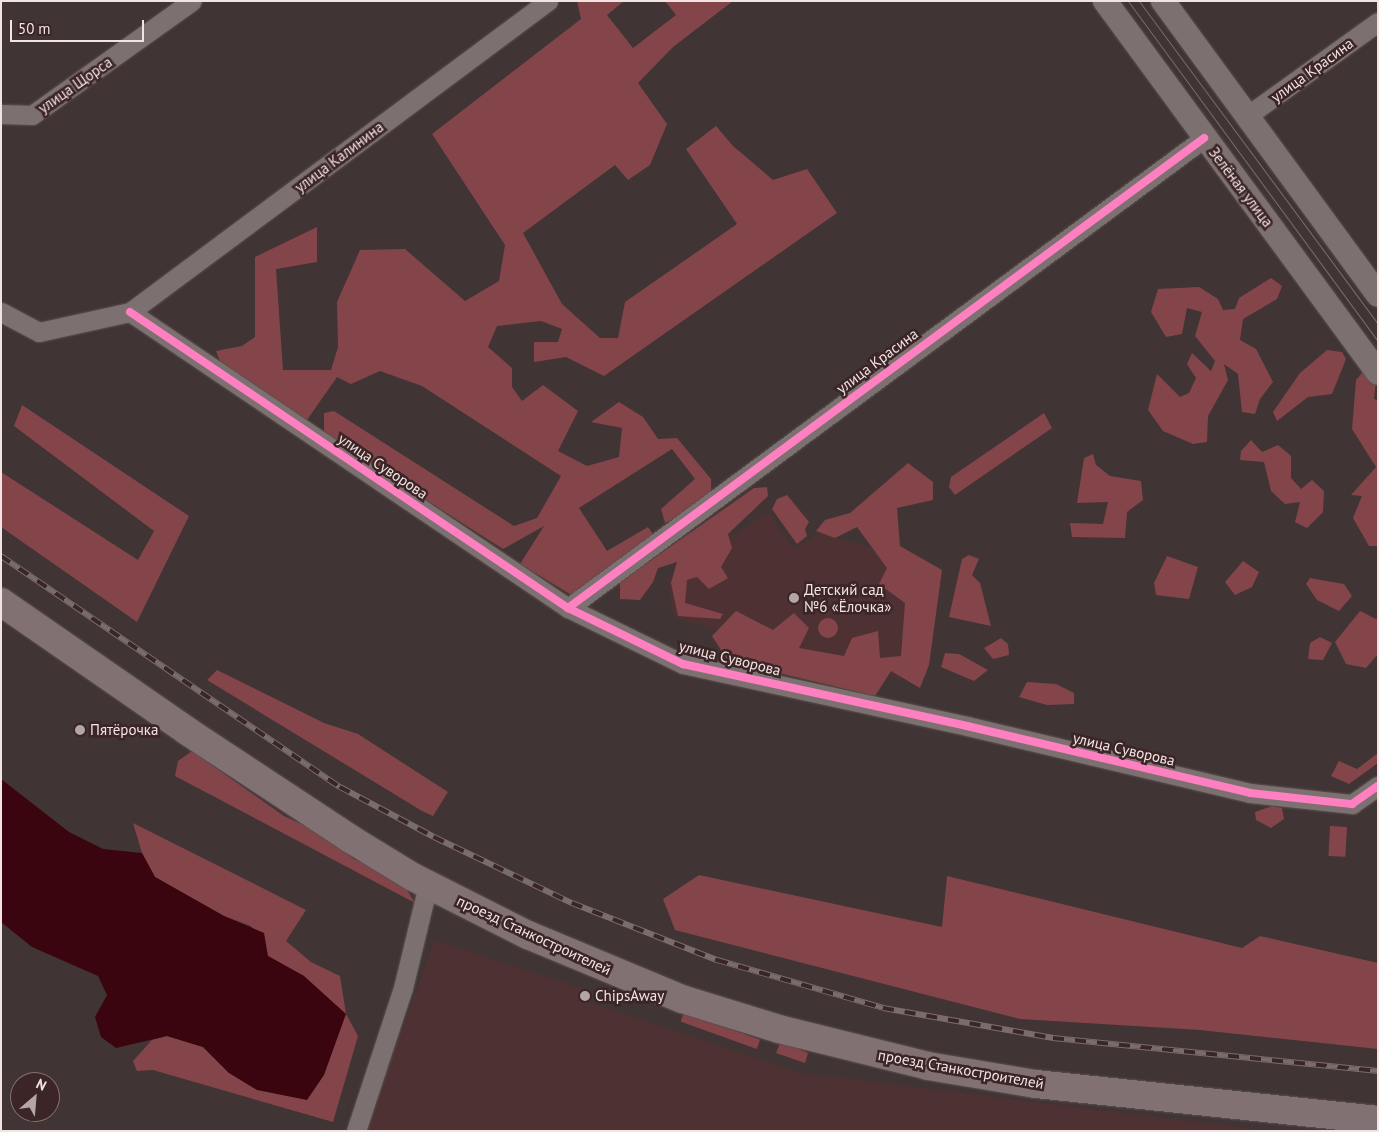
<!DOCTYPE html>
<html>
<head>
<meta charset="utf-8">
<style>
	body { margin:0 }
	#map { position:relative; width:1379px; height:1132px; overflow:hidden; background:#403434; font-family:"PT Sans",sans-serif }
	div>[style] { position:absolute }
	.built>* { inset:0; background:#4e3233 }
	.green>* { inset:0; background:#84454a; transform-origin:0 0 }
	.round { border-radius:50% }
	.water>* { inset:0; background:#3a050e }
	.roads { filter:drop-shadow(0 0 1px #5c5151) drop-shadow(0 0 1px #5c5151) }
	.minor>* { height:19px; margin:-9.5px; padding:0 9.5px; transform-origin:9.5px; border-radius:9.5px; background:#7d7070 }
	.tertiary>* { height:24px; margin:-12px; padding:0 12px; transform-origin:12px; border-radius:12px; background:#7d7070 }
	.secondary>* { height:28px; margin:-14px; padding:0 14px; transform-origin:14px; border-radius:14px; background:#817172 }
	.tram>* { height:1px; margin:-0.5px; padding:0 0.5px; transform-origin:0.5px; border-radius:0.5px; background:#786c6d }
	.rail>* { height:5.5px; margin-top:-2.75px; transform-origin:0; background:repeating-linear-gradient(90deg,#3b2526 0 11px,#786c6d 0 22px); box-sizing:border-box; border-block:1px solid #786c6d }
	.cycleway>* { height:8px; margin:-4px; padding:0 4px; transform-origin:4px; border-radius:4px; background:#ff80c0 }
	.dots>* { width:14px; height:14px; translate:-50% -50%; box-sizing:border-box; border:2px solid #3b2526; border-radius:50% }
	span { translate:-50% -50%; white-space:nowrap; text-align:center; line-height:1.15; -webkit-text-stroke:5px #3b2526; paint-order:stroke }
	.street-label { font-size:15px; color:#f3e4e4 }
	.poi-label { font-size:15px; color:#f3e4e4 }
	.left { translate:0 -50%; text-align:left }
	.frame { position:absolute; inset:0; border:2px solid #f3e4e4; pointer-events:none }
	.north { position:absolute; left:10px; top:1072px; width:50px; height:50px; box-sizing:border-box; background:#3b2526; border:1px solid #857172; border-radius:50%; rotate:27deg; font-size:14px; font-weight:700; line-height:20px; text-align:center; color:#f3e4e4 }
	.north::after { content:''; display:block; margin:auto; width:18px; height:22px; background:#b4a6a6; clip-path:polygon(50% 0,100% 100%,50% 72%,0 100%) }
	.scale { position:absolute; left:10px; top:20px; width:134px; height:22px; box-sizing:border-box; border:2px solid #f3e4e4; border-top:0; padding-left:6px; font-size:15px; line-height:18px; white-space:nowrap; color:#f3e4e4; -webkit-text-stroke:4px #3b2526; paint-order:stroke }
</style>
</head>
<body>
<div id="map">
	<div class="built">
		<div style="clip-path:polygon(768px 512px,794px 549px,819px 533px,925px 563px,900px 680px,674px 618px,667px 579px)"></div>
		<div style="clip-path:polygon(435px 940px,593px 992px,590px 1003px,800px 1073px,1269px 1131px,364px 1131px)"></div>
	</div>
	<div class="green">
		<div style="clip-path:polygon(577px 1px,624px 1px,607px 15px,633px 48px,676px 15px,665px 1px,733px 1px,673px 47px,638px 83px,667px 124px,650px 165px,628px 180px,615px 165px,523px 233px,562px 304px,600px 338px,618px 338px,625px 302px,737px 224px,686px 149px,716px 126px,733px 146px,773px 180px,807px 169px,837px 213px,604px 376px,566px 357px,534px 362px,534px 342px,558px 342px,562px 329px,541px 321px,497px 326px,488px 347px,512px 368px,512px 387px,522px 401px,543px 385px,578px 411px,558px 451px,587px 466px,619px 457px,622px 428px,591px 422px,619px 402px,643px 417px,658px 439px,677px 438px,711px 479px,711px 500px,665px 523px,661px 509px,695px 479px,672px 449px,579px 508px,607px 551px,648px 527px,655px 537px,600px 582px,570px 594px,520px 564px,544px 526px,503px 549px,324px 435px,324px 413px,334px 411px,514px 526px,537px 518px,561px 476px,422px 386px,380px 371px,351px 384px,337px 377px,307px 420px,224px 371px,216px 351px,242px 346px,255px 337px,255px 257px,317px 227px,317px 262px,276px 269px,283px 370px,331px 370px,338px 347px,337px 302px,360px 250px,405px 249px,465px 301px,499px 281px,505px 245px,432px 134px,581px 19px)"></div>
		<div style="clip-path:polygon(1271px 278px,1282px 286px,1277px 299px,1243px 319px,1240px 340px,1256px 349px,1273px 382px,1260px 399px,1255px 414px,1242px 412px,1238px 374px,1224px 364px,1228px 380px,1208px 416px,1207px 442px,1193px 444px,1163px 431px,1148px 410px,1157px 374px,1180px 397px,1189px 393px,1196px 378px,1187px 364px,1192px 353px,1211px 371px,1215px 361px,1195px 336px,1202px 312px,1187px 308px,1182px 334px,1166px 337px,1151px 312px,1158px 289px,1199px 287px,1218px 299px,1223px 310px,1235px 309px,1239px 298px)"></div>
		<div style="clip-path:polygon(1327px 350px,1342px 352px,1346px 359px,1332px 394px,1308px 397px,1277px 421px,1273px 412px,1300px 373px)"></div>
		<div style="clip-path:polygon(1367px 367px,1377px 372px,1374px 399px,1378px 400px,1378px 546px,1369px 546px,1353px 518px,1362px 496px,1351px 495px,1376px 467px,1352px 429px,1356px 380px)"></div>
		<div style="clip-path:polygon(22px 405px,189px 516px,137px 622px,1px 527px,1px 472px,138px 560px,154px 531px,14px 426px)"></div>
		<div style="clip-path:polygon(1044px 413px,1052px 428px,955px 495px,949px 487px,951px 477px)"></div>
		<div style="clip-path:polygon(1251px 440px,1262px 452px,1278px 445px,1291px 456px,1291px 478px,1301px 489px,1312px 480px,1324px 491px,1323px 512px,1307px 528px,1295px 522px,1300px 502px,1285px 504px,1271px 491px,1264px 462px,1240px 460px,1241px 451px)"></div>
		<div style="clip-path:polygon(1093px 454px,1096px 465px,1110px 476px,1141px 481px,1143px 500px,1127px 512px,1125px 538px,1072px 537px,1070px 523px,1103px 524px,1108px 502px,1077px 503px,1084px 458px)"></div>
		<div style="clip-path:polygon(908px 463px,933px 482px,933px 500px,897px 508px,900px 546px,942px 570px,929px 665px,920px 688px,891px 671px,875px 696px,728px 661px,712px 636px,736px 611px,773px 630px,794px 613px,809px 628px,799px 648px,844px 656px,852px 638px,878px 631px,880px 658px,901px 656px,905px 603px,879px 584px,887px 568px,857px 527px,835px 538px,816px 531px,825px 520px,850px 513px)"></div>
		<div style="clip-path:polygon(767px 487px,768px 496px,728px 534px,732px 548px,721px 567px,728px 578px,709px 589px,697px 577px,687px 580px,685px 603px,723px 614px,720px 619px,678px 616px,671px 583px,677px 562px,658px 568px,653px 582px,640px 600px,620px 599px,620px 582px,754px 488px)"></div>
		<div style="clip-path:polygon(787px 495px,809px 522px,805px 529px,807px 536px,797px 544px,772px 509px,777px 499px)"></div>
		<div style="clip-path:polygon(969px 555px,979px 559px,972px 575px,980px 583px,991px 626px,949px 617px,962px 559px)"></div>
		<div style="clip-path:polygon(1167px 556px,1198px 567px,1189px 599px,1156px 595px,1154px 583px)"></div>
		<div style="clip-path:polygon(1243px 561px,1259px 572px,1252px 587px,1235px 595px,1225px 582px)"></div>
		<div style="clip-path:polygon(1310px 578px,1344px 584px,1352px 596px,1339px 611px,1317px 600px,1306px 584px)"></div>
		<div style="clip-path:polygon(1360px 611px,1378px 620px,1378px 654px,1366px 668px,1346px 664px,1335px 642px)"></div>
		<div class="round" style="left:818px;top:618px;width:20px;height:20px"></div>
		<div style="clip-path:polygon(1320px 637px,1332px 643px,1323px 660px,1308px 659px,1310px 643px)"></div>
		<div style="clip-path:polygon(1001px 638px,1008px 644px,1009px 655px,993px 659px,984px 648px)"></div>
		<div style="clip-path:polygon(945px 653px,959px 654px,988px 670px,974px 681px,941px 667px)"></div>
		<div style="clip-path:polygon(217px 670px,324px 723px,358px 734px,448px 792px,433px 816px,422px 811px,207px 680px)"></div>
		<div style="clip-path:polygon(1027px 682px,1056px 684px,1074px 693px,1074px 704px,1047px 705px,1019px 697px)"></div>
		<div style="clip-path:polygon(192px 751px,284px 816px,321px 833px,354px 859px,375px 868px,407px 890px,415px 903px,175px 776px,178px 761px)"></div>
		<div style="clip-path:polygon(1378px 753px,1378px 763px,1349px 784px,1331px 776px,1339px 761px,1357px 769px)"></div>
		<div style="clip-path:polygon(1272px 806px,1282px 808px,1284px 819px,1271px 828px,1256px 820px,1255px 812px)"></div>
		<div style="clip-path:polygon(133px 823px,306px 910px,286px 941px,311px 962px,340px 976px,346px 1014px,358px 1036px,333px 1122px,153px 1070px,137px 1071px,133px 1061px,152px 1040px,167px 1036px,203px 1047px,229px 1073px,304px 976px,268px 956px,251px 926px,224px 916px,155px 877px,142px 853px)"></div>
		<div style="left:1330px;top:826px;width:17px;height:30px;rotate:3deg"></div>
		<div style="clip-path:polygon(699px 875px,942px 927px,947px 876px,1242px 948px,1260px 936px,1378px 963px,1378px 1049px,1200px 1030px,1020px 1019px,675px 930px,663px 899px)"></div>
		<div style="left:684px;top:1012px;width:81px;height:10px;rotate:20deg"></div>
		<div style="clip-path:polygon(781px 1041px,808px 1053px,805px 1063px,776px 1053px)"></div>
	</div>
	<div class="water">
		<div style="clip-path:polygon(1px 779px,69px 832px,103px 849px,142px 853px,155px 877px,224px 916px,264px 933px,268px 956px,304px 976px,346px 1014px,324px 1075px,307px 1100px,257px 1090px,229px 1073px,203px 1047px,167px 1036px,116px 1048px,101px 1037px,95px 1017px,107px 995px,98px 976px,32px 947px,1px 922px)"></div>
	</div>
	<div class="roads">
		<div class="minor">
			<div style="left:1px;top:114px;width:31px;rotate:2deg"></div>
			<div style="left:32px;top:115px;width:196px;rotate:-35.5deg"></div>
			<div style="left:1247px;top:116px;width:161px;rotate:-35.7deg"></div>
			<div style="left:1px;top:312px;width:43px;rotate:27.8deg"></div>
			<div style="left:39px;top:332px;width:93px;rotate:-12.4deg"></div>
			<div style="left:130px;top:312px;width:521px;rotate:-36.65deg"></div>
			<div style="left:130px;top:312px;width:529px;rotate:34.05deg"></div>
			<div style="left:568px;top:608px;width:128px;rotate:26deg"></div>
			<div style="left:683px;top:664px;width:291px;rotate:12.3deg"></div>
			<div style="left:967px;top:726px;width:291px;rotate:13.3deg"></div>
			<div style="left:1250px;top:793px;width:103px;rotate:6.2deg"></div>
			<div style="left:1352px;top:804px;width:32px;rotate:-35deg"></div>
			<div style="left:568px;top:608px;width:791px;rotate:-36.46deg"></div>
			<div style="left:356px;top:1131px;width:151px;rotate:-71.8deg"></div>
			<div style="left:403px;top:988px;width:106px;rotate:-76.4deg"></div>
		</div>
		<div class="tertiary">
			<div style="left:1105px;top:1px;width:461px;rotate:53.7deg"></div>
			<div style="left:1163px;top:1px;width:364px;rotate:53.8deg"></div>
		</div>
		<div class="secondary">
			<div style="left:1px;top:602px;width:226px;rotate:34.7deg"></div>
			<div style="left:187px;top:731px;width:194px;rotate:33.4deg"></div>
			<div style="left:349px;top:838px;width:75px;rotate:31.4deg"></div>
			<div style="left:413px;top:877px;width:129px;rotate:26.8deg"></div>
			<div style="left:528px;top:935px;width:167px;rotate:22.6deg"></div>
			<div style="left:682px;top:999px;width:102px;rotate:17.2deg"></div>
			<div style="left:779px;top:1029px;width:154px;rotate:13.9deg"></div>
			<div style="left:928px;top:1066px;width:109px;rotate:9.5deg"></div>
			<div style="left:1036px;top:1084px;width:344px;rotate:6deg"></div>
		</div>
	</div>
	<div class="tram">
		<div style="left:1128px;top:1px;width:422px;rotate:53.7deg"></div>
		<div style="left:1139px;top:1px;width:402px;rotate:53.5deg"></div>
	</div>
	<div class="rail">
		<div style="left:1px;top:556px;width:410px;rotate:34.3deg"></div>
		<div style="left:340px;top:787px;width:106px;rotate:28deg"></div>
		<div style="left:434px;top:837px;width:153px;rotate:25.6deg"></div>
		<div style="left:572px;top:903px;width:156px;rotate:21.5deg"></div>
		<div style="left:717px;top:960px;width:173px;rotate:16.1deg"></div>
		<div style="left:883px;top:1008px;width:173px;rotate:10deg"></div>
		<div style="left:1053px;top:1038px;width:327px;rotate:5.8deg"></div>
	</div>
	<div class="cycleway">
		<div style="left:130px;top:312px;width:529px;rotate:34.05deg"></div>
		<div style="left:568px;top:608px;width:128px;rotate:26deg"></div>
		<div style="left:683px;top:664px;width:291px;rotate:12.3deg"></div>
		<div style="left:967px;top:726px;width:291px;rotate:13.3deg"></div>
		<div style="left:1250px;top:793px;width:103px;rotate:6.2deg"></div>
		<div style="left:1352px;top:804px;width:32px;rotate:-35deg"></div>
		<div style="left:568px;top:608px;width:791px;rotate:-36.46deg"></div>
	</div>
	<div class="dots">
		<div style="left:794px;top:598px;background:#b4a6a6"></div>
		<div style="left:80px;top:730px;background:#b4a6a6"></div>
		<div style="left:585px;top:996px;background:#b4a6a6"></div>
	</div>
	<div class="street-label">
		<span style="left:1312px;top:70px;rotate:-36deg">улица Красина</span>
		<span style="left:75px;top:85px;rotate:-35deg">улица Щорса</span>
		<span style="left:339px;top:157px;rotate:-37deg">улица Калинина</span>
		<span style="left:1241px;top:187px;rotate:53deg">Зелёная улица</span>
		<span style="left:877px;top:361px;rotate:-37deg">улица Красина</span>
		<span style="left:383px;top:466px;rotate:34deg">улица Суворова</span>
		<span style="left:730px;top:658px;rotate:14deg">улица Суворова</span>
		<span style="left:1124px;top:749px;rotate:13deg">улица Суворова</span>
		<span style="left:534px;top:935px;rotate:25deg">проезд Станкостроителей</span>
		<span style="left:961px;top:1069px;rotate:10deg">проезд Станкостроителей</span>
	</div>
	<div class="poi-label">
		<span class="left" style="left:804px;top:598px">Детский сад<br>№6 «Ёлочка»</span>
		<span class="left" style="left:90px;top:730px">Пятёрочка</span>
		<span class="left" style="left:595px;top:996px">ChipsAway</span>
	</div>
	<div class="frame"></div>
	<div class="north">N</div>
	<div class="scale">50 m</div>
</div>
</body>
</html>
